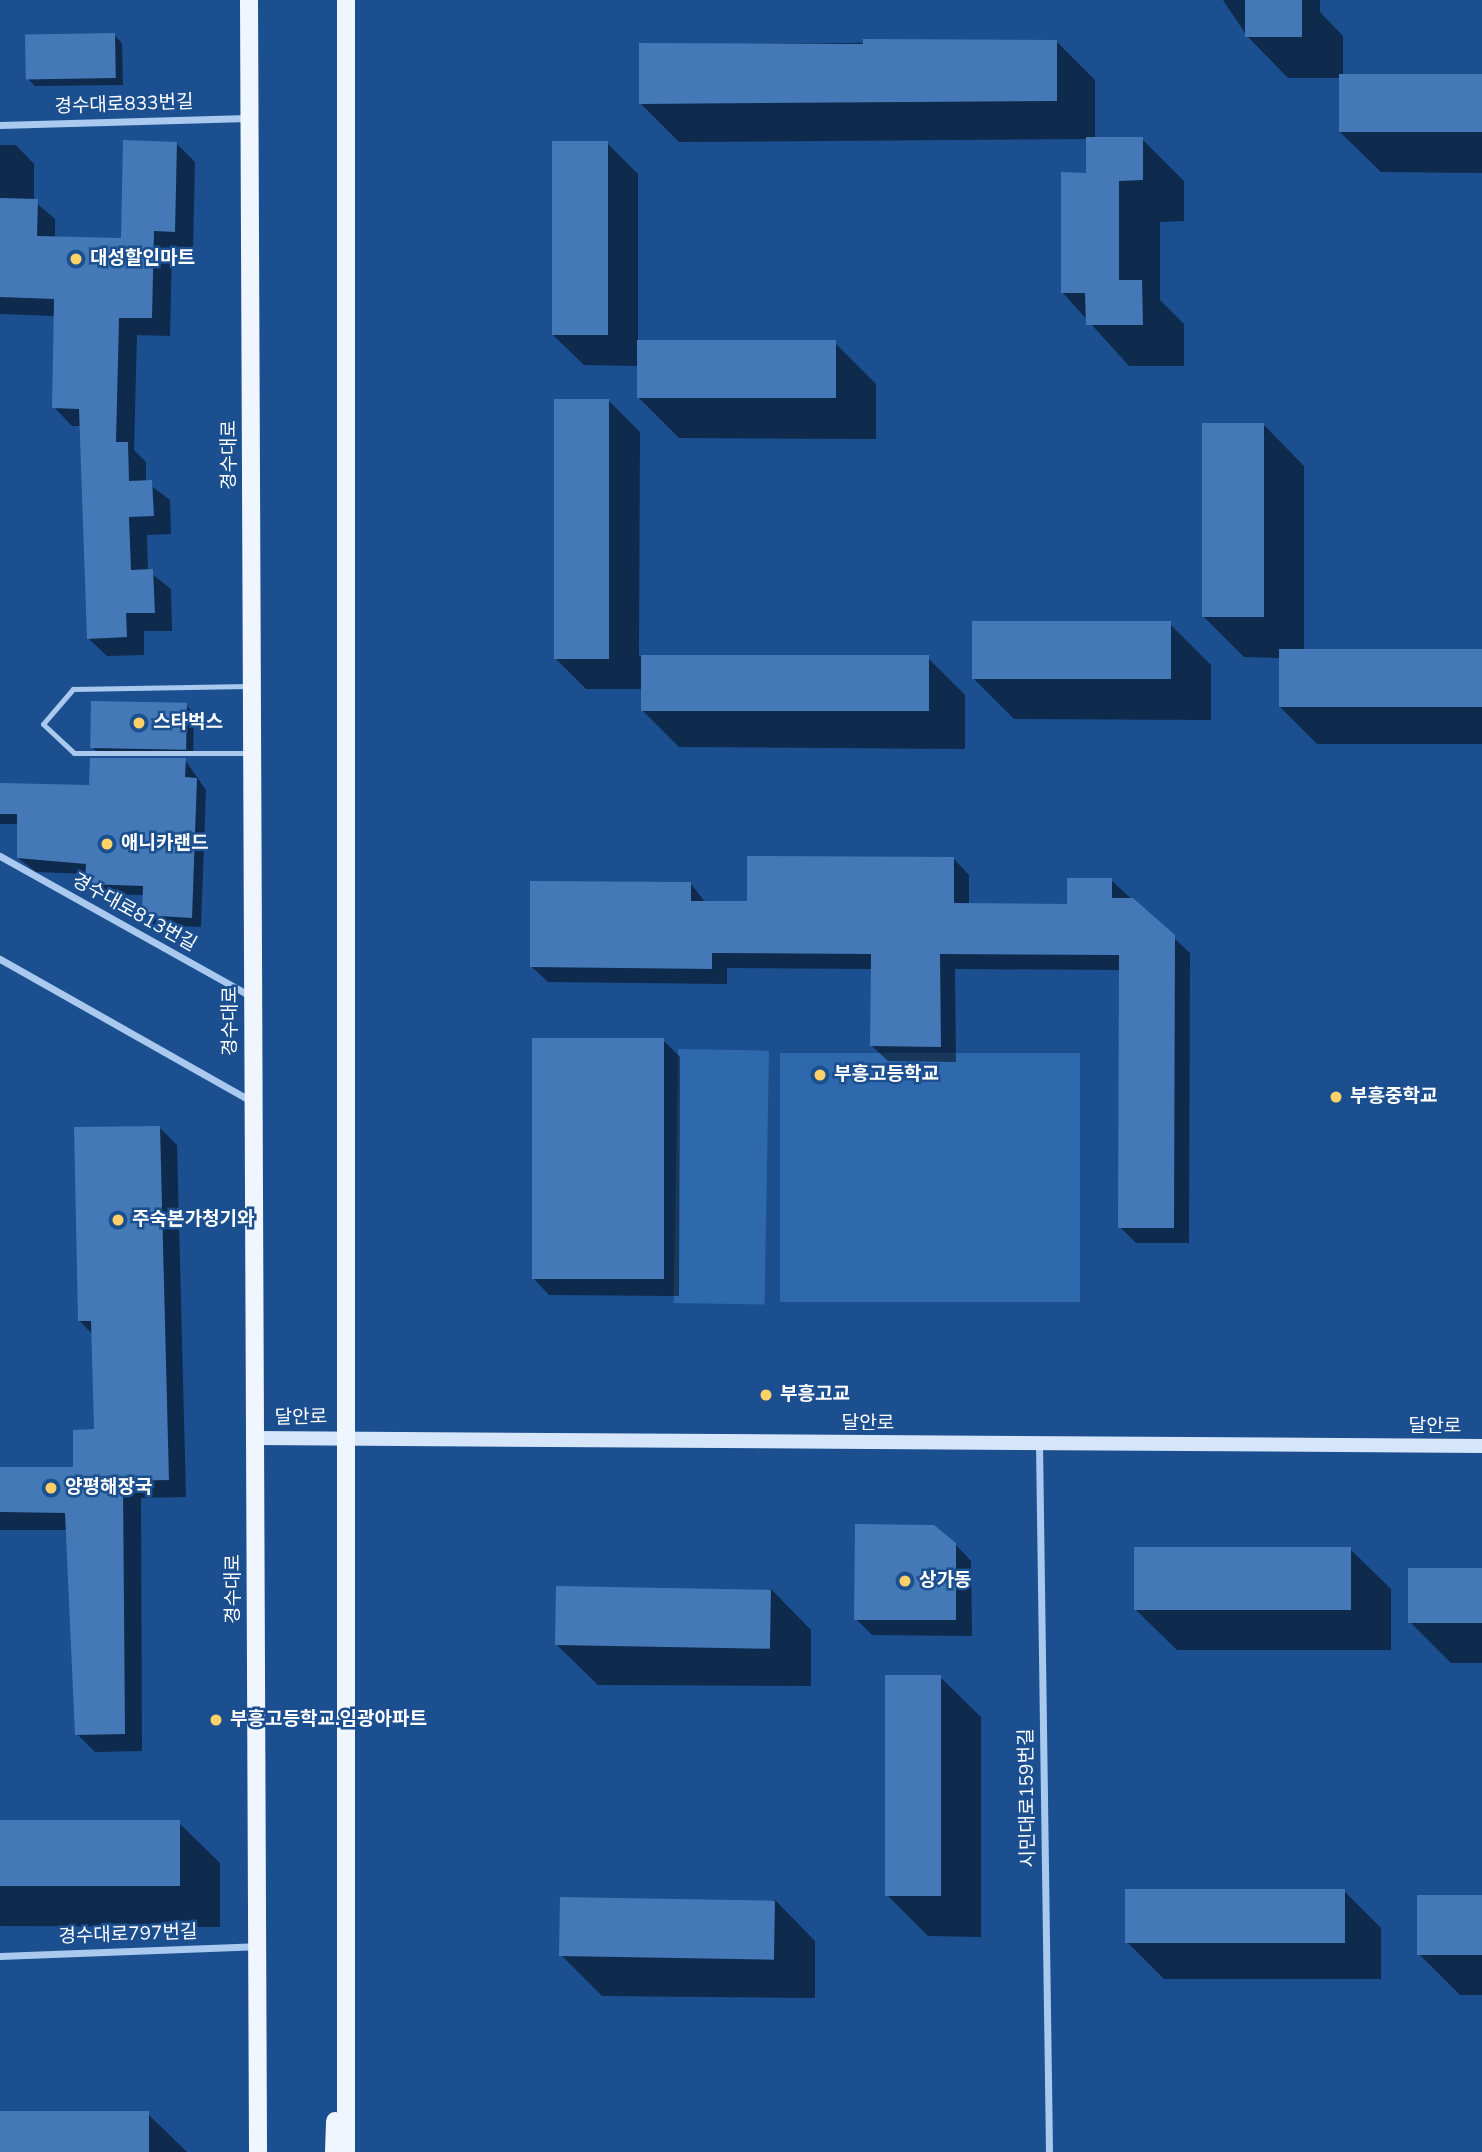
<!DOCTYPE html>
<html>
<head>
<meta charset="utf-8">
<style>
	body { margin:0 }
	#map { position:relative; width:1482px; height:2152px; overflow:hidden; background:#1b4f8f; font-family:"Nunito Sans","Noto Sans KR",sans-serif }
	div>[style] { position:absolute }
	.green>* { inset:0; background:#2e69ad; transform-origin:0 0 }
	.shadow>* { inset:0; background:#0007 }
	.building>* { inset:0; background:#4478b7; transform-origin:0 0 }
	.lane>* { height:5px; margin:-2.5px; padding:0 2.5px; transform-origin:2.5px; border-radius:2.5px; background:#a9c9ee }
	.street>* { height:7px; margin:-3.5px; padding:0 3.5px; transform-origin:3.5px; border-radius:3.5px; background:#a9c9ee }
	.secondary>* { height:14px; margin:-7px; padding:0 7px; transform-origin:7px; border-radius:7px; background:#d6e6fa }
	.primary>* { height:18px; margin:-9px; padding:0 9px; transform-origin:9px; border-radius:9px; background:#f0f6ff }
	.dots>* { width:19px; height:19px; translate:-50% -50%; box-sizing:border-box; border:4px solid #1b4f8f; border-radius:50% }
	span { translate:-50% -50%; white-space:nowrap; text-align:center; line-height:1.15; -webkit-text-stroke:5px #1b4f8f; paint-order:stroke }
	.street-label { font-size:19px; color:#fff }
	.poi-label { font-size:19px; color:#fff; font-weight:700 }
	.left { translate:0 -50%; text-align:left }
</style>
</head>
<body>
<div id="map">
	<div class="green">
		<div style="left:678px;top:1049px;width:91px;height:254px;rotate:1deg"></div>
		<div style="left:780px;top:1053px;width:300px;height:249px"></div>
	</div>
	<div class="shadow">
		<div style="clip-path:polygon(1223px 0,1320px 0,1320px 12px,1343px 36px,1343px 76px,1482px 77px,1482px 173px,1381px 172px,1340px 132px,1340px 78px,1288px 78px,1247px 36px)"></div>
		<div style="clip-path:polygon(114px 35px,122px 43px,123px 85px,35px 86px,27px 78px)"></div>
		<div style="clip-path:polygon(1056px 41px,1095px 80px,1095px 139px,1142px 139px,1184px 181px,1184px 221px,1160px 222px,1160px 300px,1184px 324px,1184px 366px,1129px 366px,1063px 293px,1087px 174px,1088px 139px,679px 142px,641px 104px,640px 45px)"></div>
		<div style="clip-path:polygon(607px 143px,638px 174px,638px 342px,835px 343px,876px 384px,876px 439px,679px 438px,638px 397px,638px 366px,584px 365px,553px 335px)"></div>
		<div style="clip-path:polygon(177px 144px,195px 162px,193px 249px,172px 249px,170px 336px,137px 335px,134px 450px,146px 462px,146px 482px,170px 500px,171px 534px,147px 535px,148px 571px,171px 589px,172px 631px,144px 631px,144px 655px,107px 656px,88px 638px,81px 426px,72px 426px,54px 407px,55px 316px,0 314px,0 145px,16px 145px,34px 164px,34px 201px,55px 219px,55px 238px,123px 240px)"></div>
		<div style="clip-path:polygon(609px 401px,640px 432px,639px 656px,928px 658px,965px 695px,965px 749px,679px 747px,642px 710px,642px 689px,586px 689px,555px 658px)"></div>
		<div style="clip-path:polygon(1264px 425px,1304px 466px,1304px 651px,1482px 652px,1482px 744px,1317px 744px,1280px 707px,1280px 658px,1244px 657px,1204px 617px)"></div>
		<div style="clip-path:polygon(1170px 624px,1211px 665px,1211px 720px,1014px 719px,973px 678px)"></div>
		<div style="clip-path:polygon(186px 705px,194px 713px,193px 755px,100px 755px,92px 747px)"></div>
		<div style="clip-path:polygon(185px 760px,206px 790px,201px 927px,154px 925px,144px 915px,145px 895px,98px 894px,87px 874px,36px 872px,18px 858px,19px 824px,0 824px,0 784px,91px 786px)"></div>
		<div style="clip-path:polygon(954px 859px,969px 875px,969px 905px,1069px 905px,1111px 880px,1190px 953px,1189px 1243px,1136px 1243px,1120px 1227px,1121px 970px,955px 969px,956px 1062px,888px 1061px,872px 1046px,872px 969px,727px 968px,727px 984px,548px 982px,532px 967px,691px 884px,706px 903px,749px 903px)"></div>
		<div style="clip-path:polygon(664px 1041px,680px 1057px,679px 1296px,549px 1295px,533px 1278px)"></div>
		<div style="clip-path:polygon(159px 1127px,177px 1145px,186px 1497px,141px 1498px,142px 1751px,95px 1752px,77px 1734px,67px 1530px,0 1530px,0 1469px,75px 1469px,95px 1431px,93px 1335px,79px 1320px)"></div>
		<div style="clip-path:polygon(955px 1544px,971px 1561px,972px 1636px,872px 1635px,856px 1619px)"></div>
		<div style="clip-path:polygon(1350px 1549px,1391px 1589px,1391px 1650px,1177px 1650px,1136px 1610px)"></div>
		<div style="clip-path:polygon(1482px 1570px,1482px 1663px,1451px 1663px,1410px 1622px)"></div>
		<div style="clip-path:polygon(771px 1589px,811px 1630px,811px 1686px,598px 1685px,557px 1645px)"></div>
		<div style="clip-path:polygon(940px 1677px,981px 1717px,981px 1937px,928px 1936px,887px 1895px)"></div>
		<div style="clip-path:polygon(0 1821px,179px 1823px,220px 1863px,220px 1927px,0 1926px)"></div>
		<div style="clip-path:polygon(1344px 1891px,1381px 1928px,1381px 1979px,1164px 1979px,1127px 1942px)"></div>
		<div style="clip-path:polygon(1482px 1897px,1482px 1995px,1460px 1995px,1419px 1954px)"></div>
		<div style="clip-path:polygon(775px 1900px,815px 1941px,815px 1998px,602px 1996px,562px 1956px)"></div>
		<div style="clip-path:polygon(0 2113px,148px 2114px,187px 2152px,0 2152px)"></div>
	</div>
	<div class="building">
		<div style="left:1245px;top:0;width:57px;height:37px"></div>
		<div style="left:115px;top:33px;width:45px;height:90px;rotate:89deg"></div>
		<div style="clip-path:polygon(863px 39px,1057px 40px,1057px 101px,639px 104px,639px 43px,863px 44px)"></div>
		<div style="left:1339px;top:74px;width:143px;height:58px"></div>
		<div style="clip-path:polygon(1086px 137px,1143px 137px,1143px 180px,1119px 181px,1119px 280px,1142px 280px,1143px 325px,1086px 325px,1085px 293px,1061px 293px,1061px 172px,1086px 173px)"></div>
		<div style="clip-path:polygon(123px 140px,177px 142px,175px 232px,154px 231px,152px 318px,119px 318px,116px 442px,128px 442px,129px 481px,152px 480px,154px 516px,129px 517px,131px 570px,153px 569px,155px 613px,126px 613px,127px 637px,87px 639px,79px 409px,52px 408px,54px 299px,0 297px,0 198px,38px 199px,37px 236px,121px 238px)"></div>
		<div style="left:552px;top:141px;width:56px;height:194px"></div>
		<div style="left:637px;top:340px;width:199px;height:58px"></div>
		<div style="left:554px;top:399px;width:55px;height:260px"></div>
		<div style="left:1202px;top:423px;width:62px;height:194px"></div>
		<div style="left:972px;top:621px;width:199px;height:58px"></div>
		<div style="left:1279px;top:649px;width:203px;height:58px"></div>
		<div style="left:641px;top:655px;width:288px;height:56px"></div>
		<div style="left:91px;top:701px;width:96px;height:47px;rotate:1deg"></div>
		<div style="clip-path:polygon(90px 758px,186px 758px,185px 777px,197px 778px,192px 918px,142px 915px,143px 886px,85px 884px,86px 864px,17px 858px,17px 814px,0 814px,0 783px,89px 785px)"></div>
		<div style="clip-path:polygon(747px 856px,954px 857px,954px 903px,1067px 904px,1067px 878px,1112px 878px,1112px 898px,1133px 898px,1175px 935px,1174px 1228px,1118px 1228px,1119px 955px,940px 954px,941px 1047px,870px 1046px,871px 954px,712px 953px,712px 969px,530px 967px,530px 881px,691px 882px,691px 901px,747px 901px)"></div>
		<div style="left:532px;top:1038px;width:132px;height:241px"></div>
		<div style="clip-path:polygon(160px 1126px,169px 1480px,123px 1481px,125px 1734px,75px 1735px,65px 1513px,0 1512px,0 1467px,73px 1467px,73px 1430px,94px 1429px,91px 1321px,78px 1321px,74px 1127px)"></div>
		<div style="clip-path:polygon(855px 1524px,934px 1525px,956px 1543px,956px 1620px,854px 1620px)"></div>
		<div style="left:1134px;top:1547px;width:217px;height:63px"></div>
		<div style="left:1482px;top:1568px;width:55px;height:74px;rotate:90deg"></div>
		<div style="left:556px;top:1586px;width:215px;height:59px;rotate:1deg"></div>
		<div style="left:885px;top:1675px;width:56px;height:221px"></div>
		<div style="left:0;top:1820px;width:180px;height:66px"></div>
		<div style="left:1125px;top:1889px;width:220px;height:54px"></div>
		<div style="left:1417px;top:1895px;width:65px;height:60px"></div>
		<div style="left:560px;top:1897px;width:215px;height:59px;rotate:1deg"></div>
		<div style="left:0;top:2111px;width:149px;height:41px"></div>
	</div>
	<div class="lane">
		<div style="left:248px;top:686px;width:175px;rotate:179deg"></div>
		<div style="left:73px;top:689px;width:46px;rotate:130.6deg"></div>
		<div style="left:43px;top:724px;width:42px;rotate:43.1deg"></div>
		<div style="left:74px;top:753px;width:175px"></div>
	</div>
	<div class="street">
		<div style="left:0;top:125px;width:248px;rotate:-1.6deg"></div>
		<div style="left:0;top:856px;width:289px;rotate:29.2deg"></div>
		<div style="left:0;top:959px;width:288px;rotate:29.5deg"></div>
		<div style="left:1039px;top:1444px;width:708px;rotate:89.19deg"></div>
		<div style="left:0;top:1956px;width:256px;rotate:-2.2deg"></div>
	</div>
	<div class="secondary">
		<div style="left:254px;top:1438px;width:1228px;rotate:0.37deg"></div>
	</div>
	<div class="primary">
		<div style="left:249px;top:0;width:2152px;rotate:89.76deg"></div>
		<div style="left:346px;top:0;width:2152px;rotate:90deg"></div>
		<div style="left:334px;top:2152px;width:31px;rotate:-88deg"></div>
	</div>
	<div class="dots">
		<div style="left:76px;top:259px;background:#ffd166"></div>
		<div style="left:139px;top:723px;background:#ffd166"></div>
		<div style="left:107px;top:844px;background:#ffd166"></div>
		<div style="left:820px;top:1075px;background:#ffd166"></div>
		<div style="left:1336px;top:1097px;background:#ffd166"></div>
		<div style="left:118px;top:1220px;background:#ffd166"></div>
		<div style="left:766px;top:1395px;background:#ffd166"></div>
		<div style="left:51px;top:1488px;background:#ffd166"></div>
		<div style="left:905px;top:1581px;background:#ffd166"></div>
		<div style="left:216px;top:1720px;background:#ffd166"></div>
	</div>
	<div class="street-label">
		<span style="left:124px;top:105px;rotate:-2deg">경수대로833번길</span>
		<span style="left:230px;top:455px;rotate:-90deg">경수대로</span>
		<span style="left:134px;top:913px;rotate:29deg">경수대로813번길</span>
		<span style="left:231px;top:1021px;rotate:-90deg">경수대로</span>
		<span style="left:301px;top:1418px;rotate:-1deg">달안로</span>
		<span style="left:868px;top:1424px">달안로</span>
		<span style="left:1435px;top:1427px">달안로</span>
		<span style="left:234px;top:1589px;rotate:-90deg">경수대로</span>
		<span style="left:1028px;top:1798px;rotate:-91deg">시민대로159번길</span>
		<span style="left:128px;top:1935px;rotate:-2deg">경수대로797번길</span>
	</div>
	<div class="poi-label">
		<span class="left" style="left:90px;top:259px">대성할인마트</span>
		<span class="left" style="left:153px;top:723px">스타벅스</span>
		<span class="left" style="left:121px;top:844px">애니카랜드</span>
		<span class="left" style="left:834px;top:1075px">부흥고등학교</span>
		<span class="left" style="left:1350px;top:1097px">부흥중학교</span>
		<span class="left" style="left:132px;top:1220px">주숙본가청기와</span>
		<span class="left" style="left:780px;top:1395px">부흥고교</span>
		<span class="left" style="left:65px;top:1488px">양평해장국</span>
		<span class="left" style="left:919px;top:1581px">상가동</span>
		<span class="left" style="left:230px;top:1720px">부흥고등학교.임광아파트</span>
	</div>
</div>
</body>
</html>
